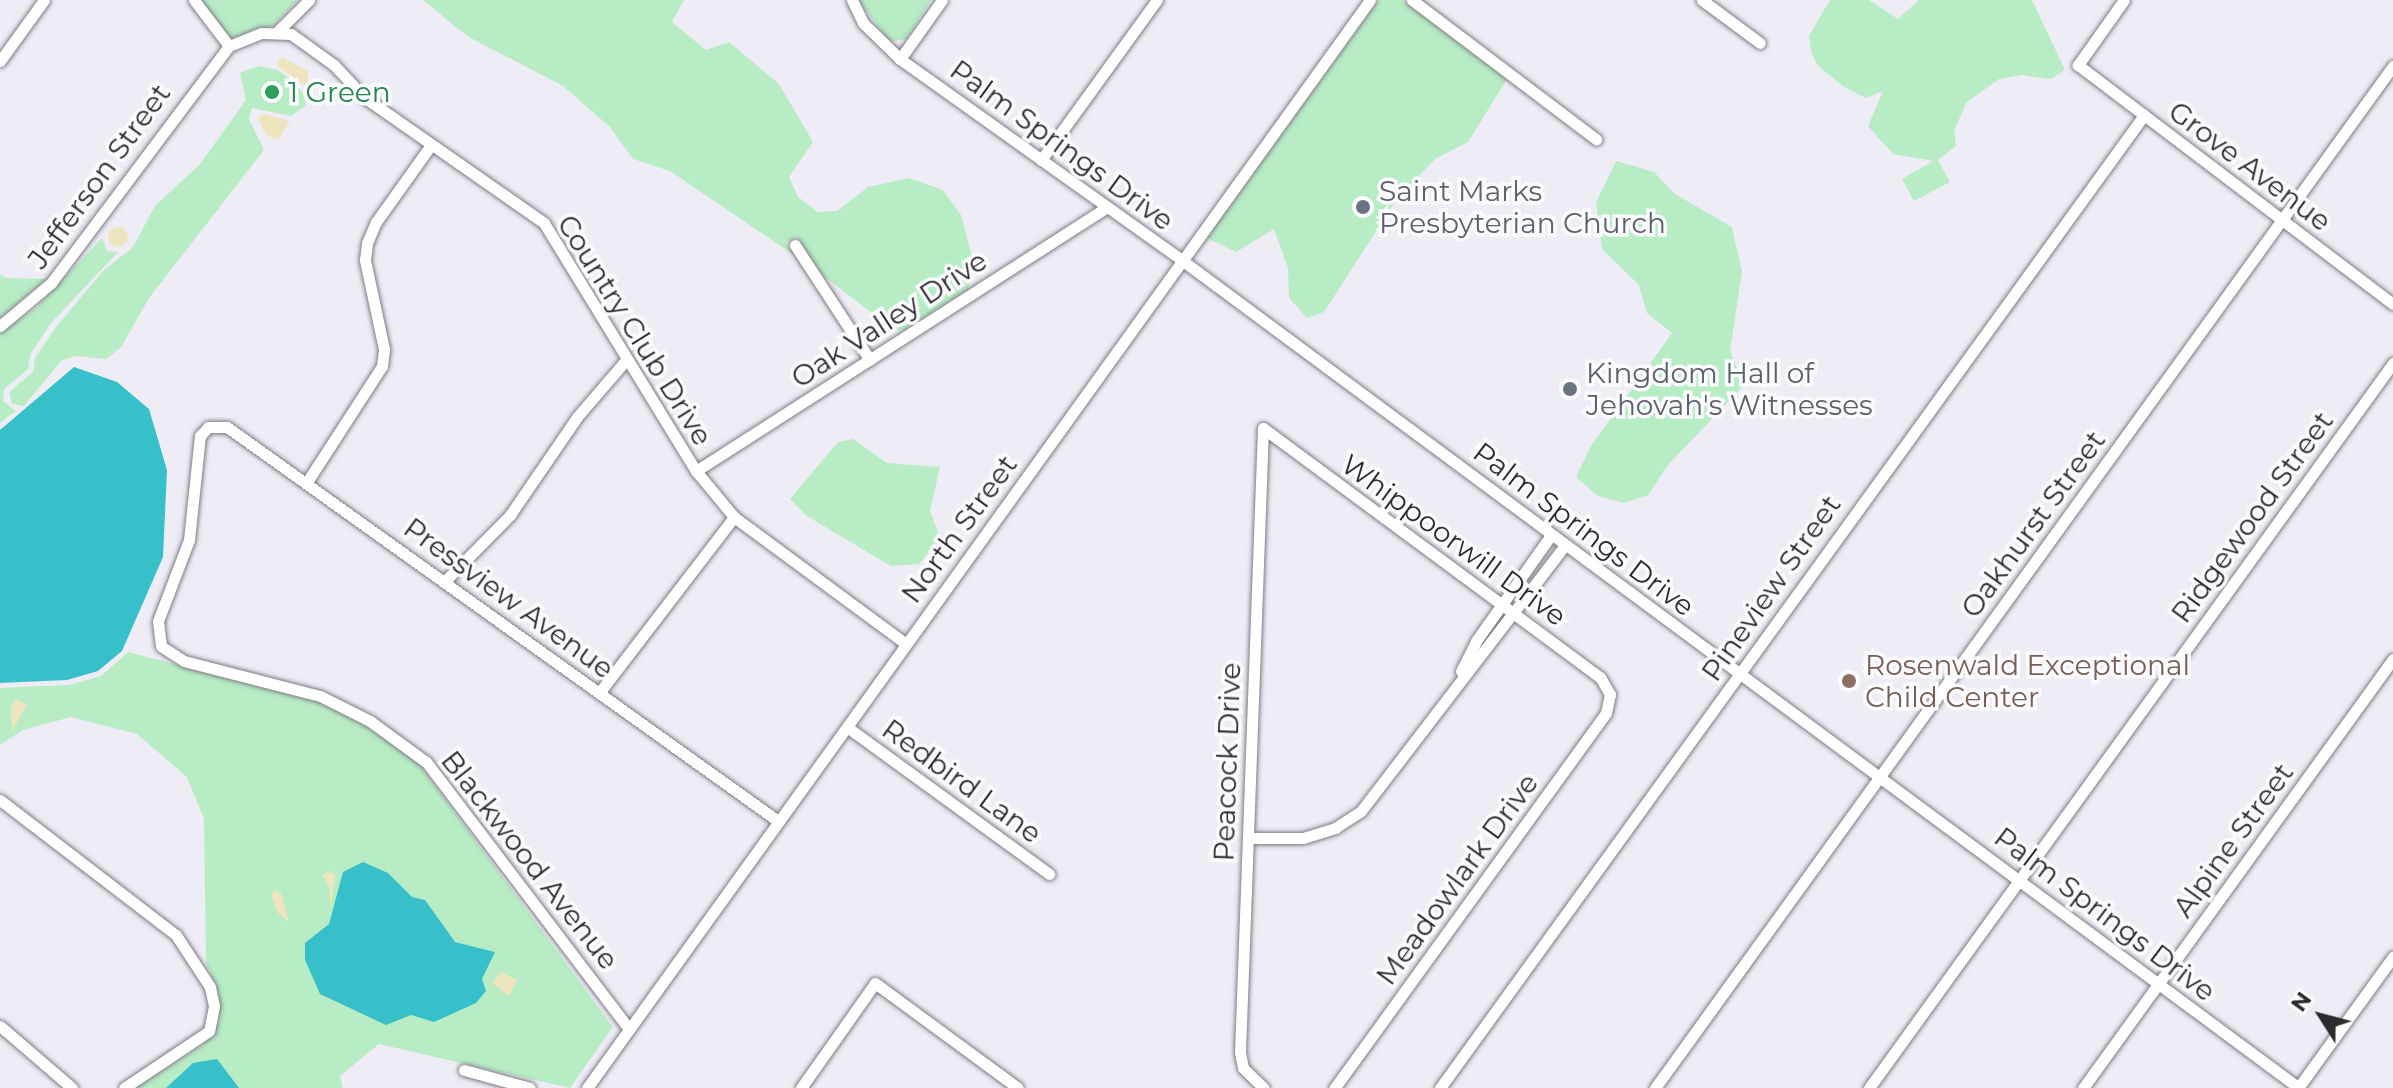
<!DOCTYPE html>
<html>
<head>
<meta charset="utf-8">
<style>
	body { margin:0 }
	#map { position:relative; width:2393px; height:1088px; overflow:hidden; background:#eeedf6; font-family:Montserrat,sans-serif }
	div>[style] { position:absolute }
	.green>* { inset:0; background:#b7ecc4 }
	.sand>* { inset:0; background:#eee5bf }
	.round { border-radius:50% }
	.water>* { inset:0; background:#38c0ca }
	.roads { filter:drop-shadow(0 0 2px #7d7c84) drop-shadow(0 0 2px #7d7c84) }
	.minor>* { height:11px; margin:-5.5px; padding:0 5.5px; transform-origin:5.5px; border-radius:5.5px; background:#fff }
	.dots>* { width:22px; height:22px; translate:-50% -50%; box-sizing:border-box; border:4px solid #fbfbff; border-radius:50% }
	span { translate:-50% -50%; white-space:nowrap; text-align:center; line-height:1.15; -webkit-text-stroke:7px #fbfbff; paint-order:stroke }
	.leisure-label { font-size:28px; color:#27864d }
	.left { translate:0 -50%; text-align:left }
	.street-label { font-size:28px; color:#2b2b2e }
	.worship-label { font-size:28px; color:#5b616d }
	.education-label { font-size:28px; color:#785e54 }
	.north { position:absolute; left:2281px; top:976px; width:80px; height:80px; -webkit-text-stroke:6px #fbfbff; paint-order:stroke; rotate:306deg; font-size:22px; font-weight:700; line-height:32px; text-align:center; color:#2b2b2e }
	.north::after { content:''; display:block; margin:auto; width:28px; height:36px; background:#2b2b2e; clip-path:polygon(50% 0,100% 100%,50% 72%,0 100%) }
</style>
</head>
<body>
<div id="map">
	<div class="green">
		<div style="clip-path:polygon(201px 0,298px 0,274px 25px,229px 38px)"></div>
		<div style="clip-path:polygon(423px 0,684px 0,672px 22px,706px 50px,729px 42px,779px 84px,813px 142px,789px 177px,798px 197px,818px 212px,837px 211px,868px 187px,909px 178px,943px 190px,961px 215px,974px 264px,968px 289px,904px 330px,894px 330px,821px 274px,796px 237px,786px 242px,794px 255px,670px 171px,633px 159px,610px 127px,563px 86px,467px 36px)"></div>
		<div style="clip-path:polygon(858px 0,931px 0,906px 39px,890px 42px)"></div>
		<div style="clip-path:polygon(1379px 0,1402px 0,1507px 79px,1468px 142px,1435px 159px,1397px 199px,1324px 312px,1307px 318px,1289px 298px,1288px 268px,1274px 229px,1236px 252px,1207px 238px)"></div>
		<div style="clip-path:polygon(1830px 0,1869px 0,1898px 19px,1919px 0,2032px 0,2065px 70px,2051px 79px,2022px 75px,1999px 79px,1966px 103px,1954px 131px,1956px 146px,1938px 160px,1950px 182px,1914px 201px,1902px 179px,1933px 161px,1893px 154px,1868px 126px,1883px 91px,1866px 98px,1844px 87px,1818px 66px,1811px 52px,1809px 36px)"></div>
		<div style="clip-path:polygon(259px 66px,278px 70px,291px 80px,302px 91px,306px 105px,291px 116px,252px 108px,249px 119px,264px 150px,149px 298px,121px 347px,106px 359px,74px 356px,61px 361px,24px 406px,12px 404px,9px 392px,33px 372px,35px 358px,56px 327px,103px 271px,133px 247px,155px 206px,200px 164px,246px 100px,240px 73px)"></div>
		<div style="clip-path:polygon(1616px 161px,1654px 172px,1675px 194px,1732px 227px,1742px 272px,1730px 351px,1744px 385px,1668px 465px,1648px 495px,1624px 503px,1598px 496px,1576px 477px,1591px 446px,1672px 333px,1647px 313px,1639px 285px,1602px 249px,1596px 203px)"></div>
		<div style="clip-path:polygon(102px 238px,107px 251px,118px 252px,51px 323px,30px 355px,28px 369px,4px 389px,3px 401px,16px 411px,0 423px,0 333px,36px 308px)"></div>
		<div style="clip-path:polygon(0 274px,6px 278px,46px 279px,0 318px)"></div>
		<div style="clip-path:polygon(853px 439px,887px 463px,940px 467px,930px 511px,940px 538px,919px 564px,891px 566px,807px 516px,790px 499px,838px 442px)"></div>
		<div style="clip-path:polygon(128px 652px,319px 702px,365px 725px,419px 764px,613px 1027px,570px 1088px,379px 1044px,340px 1076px,343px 1088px,136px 1088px,203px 1045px,220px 1021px,216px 986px,206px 963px,204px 819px,187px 777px,137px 734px,71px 717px,23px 730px,0 745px,0 688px,69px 685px,101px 676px)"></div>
	</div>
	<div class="sand">
		<div style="clip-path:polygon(282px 57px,308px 71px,308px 88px,280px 68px,277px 64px)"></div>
		<div style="clip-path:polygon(264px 114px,290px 121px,278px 140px,266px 135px,258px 118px)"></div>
		<div class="round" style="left:108px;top:227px;width:20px;height:20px"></div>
		<div style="clip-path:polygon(16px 699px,27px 705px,12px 731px,11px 707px)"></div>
		<div style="clip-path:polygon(328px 871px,335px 875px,331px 908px,329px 886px,323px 876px)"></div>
		<div style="clip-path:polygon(275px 890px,281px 893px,289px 922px,277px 912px,271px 894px)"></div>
		<div style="clip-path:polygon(501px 972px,517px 980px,509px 996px,492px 983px)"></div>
	</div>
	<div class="water">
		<div style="clip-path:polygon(74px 367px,117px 382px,149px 409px,167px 470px,163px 557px,122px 651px,98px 671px,67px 680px,0 683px,0 430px)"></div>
		<div style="clip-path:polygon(363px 862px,388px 873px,412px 897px,425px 900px,455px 942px,495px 952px,482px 979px,486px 991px,476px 1003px,434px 1022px,411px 1015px,386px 1025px,320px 994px,305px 960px,305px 943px,329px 924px,343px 872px)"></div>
		<div style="clip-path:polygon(217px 1059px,239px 1088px,166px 1088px,193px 1063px)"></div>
	</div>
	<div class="roads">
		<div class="minor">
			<div style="left:194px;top:0;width:58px;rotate:52.7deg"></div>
			<div style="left:852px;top:0;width:25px;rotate:64deg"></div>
			<div style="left:863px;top:23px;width:52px;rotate:44.2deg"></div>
			<div style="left:900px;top:59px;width:348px;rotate:35.5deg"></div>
			<div style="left:1183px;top:261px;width:1389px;rotate:36.54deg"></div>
			<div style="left:1412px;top:0;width:231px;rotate:37.1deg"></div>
			<div style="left:1702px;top:0;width:72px;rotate:36.6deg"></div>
			<div style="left:2124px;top:0;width:80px;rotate:125.3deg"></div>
			<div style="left:2078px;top:65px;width:395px;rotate:37.2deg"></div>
			<div style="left:278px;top:31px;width:44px;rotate:-45deg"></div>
			<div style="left:900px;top:59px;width:72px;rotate:-54.6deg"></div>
			<div style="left:0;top:61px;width:75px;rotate:-54.2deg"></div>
			<div style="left:1041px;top:160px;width:198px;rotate:-54.1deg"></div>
			<div style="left:795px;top:245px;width:137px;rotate:56.9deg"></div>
			<div style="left:0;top:326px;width:67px;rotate:-40.1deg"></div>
			<div style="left:51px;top:283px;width:296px;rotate:-53.1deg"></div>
			<div style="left:229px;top:46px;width:35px;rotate:-22deg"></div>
			<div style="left:262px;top:33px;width:29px;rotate:2deg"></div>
			<div style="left:291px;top:34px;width:53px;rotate:35.8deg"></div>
			<div style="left:334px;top:65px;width:45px;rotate:46.8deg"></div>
			<div style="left:365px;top:98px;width:218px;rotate:34.9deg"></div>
			<div style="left:544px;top:223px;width:291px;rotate:58.5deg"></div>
			<div style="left:696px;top:471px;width:60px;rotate:50.4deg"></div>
			<div style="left:734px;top:517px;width:212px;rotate:36.4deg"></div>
			<div style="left:1263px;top:428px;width:419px;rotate:36.5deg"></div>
			<div style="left:1600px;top:677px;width:20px;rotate:60deg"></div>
			<div style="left:1610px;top:694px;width:19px;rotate:102deg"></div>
			<div style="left:1606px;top:713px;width:463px;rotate:125.9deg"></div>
			<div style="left:1263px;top:428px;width:624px;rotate:92.11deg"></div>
			<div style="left:1240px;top:1052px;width:16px;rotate:79deg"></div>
			<div style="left:1243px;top:1068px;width:29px;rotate:44deg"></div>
			<div style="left:696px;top:471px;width:488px;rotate:-32.7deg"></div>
			<div style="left:307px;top:482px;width:138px;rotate:-57.1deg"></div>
			<div style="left:382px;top:366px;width:17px;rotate:-83deg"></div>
			<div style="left:384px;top:349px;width:91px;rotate:-102.1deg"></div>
			<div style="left:365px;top:260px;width:17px;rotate:-83deg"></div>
			<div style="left:367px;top:243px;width:23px;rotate:-67deg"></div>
			<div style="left:376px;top:222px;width:95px;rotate:-54.5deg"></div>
			<div style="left:445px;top:581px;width:93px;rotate:-45.4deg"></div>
			<div style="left:510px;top:515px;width:119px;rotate:-55.6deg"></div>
			<div style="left:577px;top:417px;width:75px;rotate:-49.3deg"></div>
			<div style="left:1461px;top:671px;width:34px;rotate:-63deg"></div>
			<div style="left:1476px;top:641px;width:130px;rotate:-54.7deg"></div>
			<div style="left:599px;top:693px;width:222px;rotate:-52.5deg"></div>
			<div style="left:847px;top:727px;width:250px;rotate:36deg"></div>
			<div style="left:0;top:800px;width:222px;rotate:37.5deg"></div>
			<div style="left:176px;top:935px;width:62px;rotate:56.8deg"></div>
			<div style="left:210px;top:987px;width:19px;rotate:78deg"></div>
			<div style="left:214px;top:1006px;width:25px;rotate:101deg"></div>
			<div style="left:209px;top:1031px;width:102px;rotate:146.2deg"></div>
			<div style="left:1248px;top:838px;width:55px"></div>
			<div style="left:1303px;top:838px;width:34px;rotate:-17deg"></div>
			<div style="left:1335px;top:828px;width:31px;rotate:-33deg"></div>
			<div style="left:1361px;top:811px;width:335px;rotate:-52.5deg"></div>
			<div style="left:0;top:1026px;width:95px;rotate:40.7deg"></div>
			<div style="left:629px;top:1029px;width:335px;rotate:-127.2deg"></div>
			<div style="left:426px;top:762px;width:69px;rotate:-143.8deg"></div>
			<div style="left:370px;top:721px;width:56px;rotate:-153.4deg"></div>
			<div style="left:320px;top:696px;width:140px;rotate:-165.6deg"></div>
			<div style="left:184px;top:661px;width:27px;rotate:-147deg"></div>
			<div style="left:161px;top:646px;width:25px;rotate:-97deg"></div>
			<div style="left:158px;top:621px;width:87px;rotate:-69.1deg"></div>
			<div style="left:189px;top:540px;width:105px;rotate:-84deg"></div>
			<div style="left:200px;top:436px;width:12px;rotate:-48deg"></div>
			<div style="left:208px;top:427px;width:19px"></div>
			<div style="left:227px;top:427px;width:677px;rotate:35.57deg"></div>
			<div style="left:464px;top:1070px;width:68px;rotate:15.3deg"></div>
			<div style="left:587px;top:1088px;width:1340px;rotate:-54.26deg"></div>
			<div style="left:801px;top:1088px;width:128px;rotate:-54.8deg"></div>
			<div style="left:875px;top:983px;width:177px;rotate:36.3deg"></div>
			<div style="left:1440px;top:1088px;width:1201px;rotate:-54.11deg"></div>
			<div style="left:1655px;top:1088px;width:1261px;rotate:-54.17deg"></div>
			<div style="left:1869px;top:1088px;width:895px;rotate:-54.14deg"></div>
			<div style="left:2083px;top:1088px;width:529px;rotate:-54.15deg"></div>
			<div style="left:2298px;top:1088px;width:162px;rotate:-54.1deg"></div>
		</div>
	</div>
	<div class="dots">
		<div style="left:272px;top:92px;background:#2e9e5b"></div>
		<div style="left:1363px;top:207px;background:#6b7280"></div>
		<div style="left:1570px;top:389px;background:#6b7280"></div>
		<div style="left:1849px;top:681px;background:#8d6e63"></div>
	</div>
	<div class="leisure-label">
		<span class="left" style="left:288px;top:92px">1 Green</span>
	</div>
	<div class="street-label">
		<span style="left:1062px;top:145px;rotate:36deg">Palm Springs Drive</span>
		<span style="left:2250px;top:166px;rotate:37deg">Grove Avenue</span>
		<span style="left:99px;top:176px;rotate:-54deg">Jefferson Street</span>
		<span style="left:889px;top:319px;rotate:-33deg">Oak Valley Drive</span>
		<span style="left:635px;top:330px;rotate:58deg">Country Club Drive</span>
		<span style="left:2252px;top:517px;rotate:-54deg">Ridgewood Street</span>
		<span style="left:2033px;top:524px;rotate:-54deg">Oakhurst Street</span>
		<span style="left:959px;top:529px;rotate:-54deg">North Street</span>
		<span style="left:1584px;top:529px;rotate:37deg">Palm Springs Drive</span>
		<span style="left:1454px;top:540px;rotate:36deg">Whippoorwill Drive</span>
		<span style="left:1771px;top:588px;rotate:-55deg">Pineview Street</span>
		<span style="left:509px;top:598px;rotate:36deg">Pressview Avenue</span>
		<span style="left:1227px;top:762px;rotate:-88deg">Peacock Drive</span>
		<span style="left:962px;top:781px;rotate:36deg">Redbird Lane</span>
		<span style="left:2233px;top:840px;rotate:-54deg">Alpine Street</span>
		<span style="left:530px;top:860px;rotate:52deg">Blackwood Avenue</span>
		<span style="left:1457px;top:879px;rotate:-54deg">Meadowlark Drive</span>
		<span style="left:2105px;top:914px;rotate:37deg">Palm Springs Drive</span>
	</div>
	<div class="worship-label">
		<span class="left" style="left:1379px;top:207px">Saint Marks<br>Presbyterian Church</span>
		<span class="left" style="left:1586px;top:389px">Kingdom Hall of<br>Jehovah's Witnesses</span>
	</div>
	<div class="education-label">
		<span class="left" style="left:1865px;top:681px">Rosenwald Exceptional<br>Child Center</span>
	</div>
	<div class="north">N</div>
</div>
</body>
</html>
